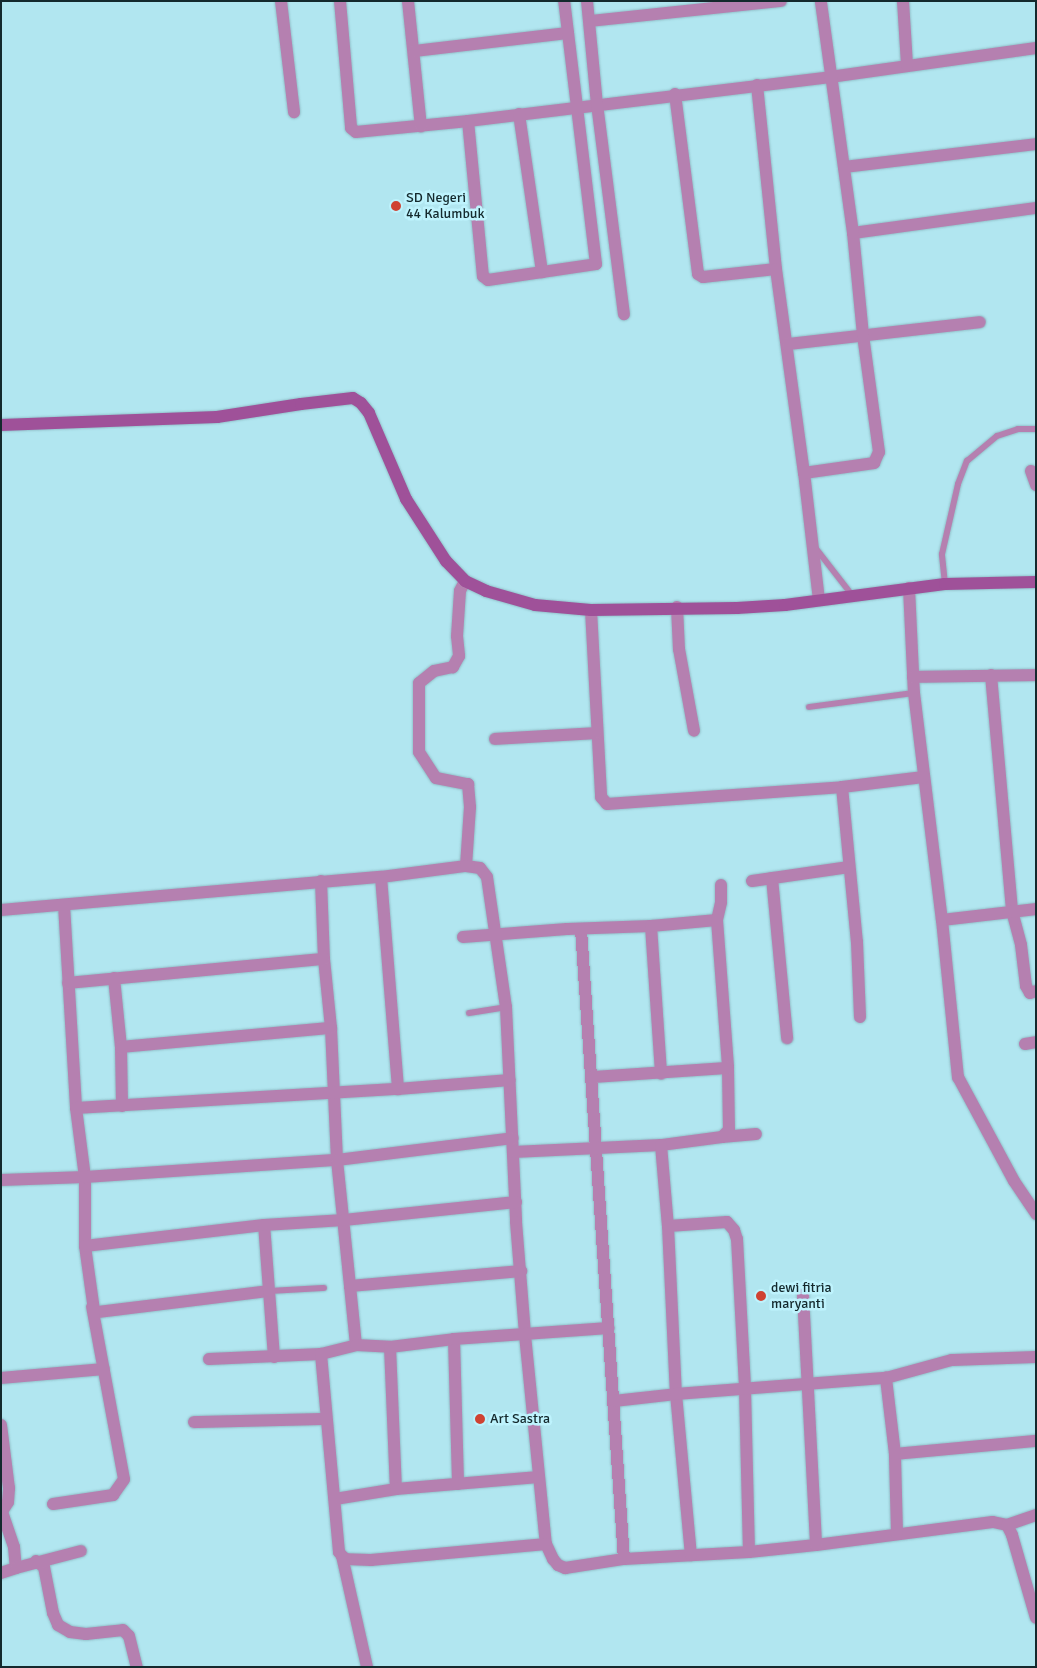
<!DOCTYPE html>
<html>
<head>
<meta charset="utf-8">
<style>
	body { margin:0 }
	#map { position:relative; width:1037px; height:1668px; overflow:hidden; background:#b1e6f0; font-family:Signika,sans-serif }
	div>[style] { position:absolute }
	.roads { filter:drop-shadow(0 0 1px #92c0c9) drop-shadow(0 0 1px #92c0c9) }
	.lane>* { height:6px; margin:-3px; padding:0 3px; transform-origin:3px; border-radius:3px; background:#b580b0 }
	.street>* { height:12px; margin:-6px; padding:0 6px; transform-origin:6px; border-radius:6px; background:#b580b0 }
	.secondary>* { height:12px; margin:-6px; padding:0 6px; transform-origin:6px; border-radius:6px; background:#9f5199 }
	.dots>* { width:14px; height:14px; translate:-50% -50%; box-sizing:border-box; border:2px solid #bef3fd; border-radius:50% }
	span { translate:-50% -50%; white-space:nowrap; text-align:center; line-height:1.15; -webkit-text-stroke:5px #bef3fd; paint-order:stroke }
	.poi-label { font-size:14px; color:#14292d }
	.left { translate:0 -50%; text-align:left }
	.frame { position:absolute; inset:0; border:2px solid #14292d; pointer-events:none }
</style>
</head>
<body>
<div id="map">
	<div class="roads">
		<div class="lane">
			<div style="left:814px;top:546px;width:62px;rotate:52.2deg"></div>
			<div style="left:945px;top:584px;width:30px;rotate:-96deg"></div>
			<div style="left:942px;top:554px;width:72px;rotate:-77.1deg"></div>
			<div style="left:958px;top:484px;width:25px;rotate:-69deg"></div>
			<div style="left:967px;top:461px;width:39px;rotate:-40deg"></div>
			<div style="left:997px;top:436px;width:22px;rotate:-18deg"></div>
			<div style="left:1018px;top:429px;width:18px"></div>
			<div style="left:809px;top:707px;width:106px;rotate:-7.6deg"></div>
			<div style="left:469px;top:1013px;width:37px;rotate:-9deg"></div>
			<div style="left:268px;top:1291px;width:56px;rotate:-3.1deg"></div>
		</div>
		<div class="street">
			<div style="left:281px;top:1px;width:112px;rotate:83.3deg"></div>
			<div style="left:340px;top:1px;width:127px;rotate:85deg"></div>
			<div style="left:351px;top:128px;width:6px;rotate:39deg"></div>
			<div style="left:356px;top:132px;width:113px;rotate:-5.6deg"></div>
			<div style="left:468px;top:121px;width:365px;rotate:-6.9deg"></div>
			<div style="left:830px;top:77px;width:208px;rotate:-8deg"></div>
			<div style="left:408px;top:1px;width:126px;rotate:84.1deg"></div>
			<div style="left:587px;top:1px;width:103px;rotate:84.5deg"></div>
			<div style="left:597px;top:104px;width:212px;rotate:82.7deg"></div>
			<div style="left:903px;top:1px;width:64px;rotate:86.4deg"></div>
			<div style="left:590px;top:21px;width:192px;rotate:-6deg"></div>
			<div style="left:414px;top:51px;width:155px;rotate:-6.7deg"></div>
			<div style="left:675px;top:94px;width:181px;rotate:82.7deg"></div>
			<div style="left:698px;top:274px;width:6px;rotate:31deg"></div>
			<div style="left:703px;top:277px;width:73px;rotate:-6.3deg"></div>
			<div style="left:776px;top:269px;width:185px;rotate:-95.9deg"></div>
			<div style="left:519px;top:114px;width:160px;rotate:81.7deg"></div>
			<div style="left:468px;top:121px;width:156px;rotate:84.5deg"></div>
			<div style="left:483px;top:276px;width:6px;rotate:39deg"></div>
			<div style="left:488px;top:280px;width:109px;rotate:-8.4deg"></div>
			<div style="left:596px;top:264px;width:265px;rotate:-96.9deg"></div>
			<div style="left:844px;top:167px;width:193px;rotate:-6.8deg"></div>
			<div style="left:853px;top:233px;width:185px;rotate:-7.8deg"></div>
			<div style="left:776px;top:269px;width:206px;rotate:82.2deg"></div>
			<div style="left:788px;top:344px;width:193px;rotate:-6.5deg"></div>
			<div style="left:1031px;top:471px;width:15px;rotate:70deg"></div>
			<div style="left:465px;top:581px;width:11px;rotate:117deg"></div>
			<div style="left:460px;top:591px;width:45px;rotate:93.8deg"></div>
			<div style="left:457px;top:636px;width:20px;rotate:84deg"></div>
			<div style="left:459px;top:656px;width:13px;rotate:119deg"></div>
			<div style="left:453px;top:667px;width:19px;rotate:168deg"></div>
			<div style="left:434px;top:671px;width:19px;rotate:141deg"></div>
			<div style="left:419px;top:683px;width:69px;rotate:90deg"></div>
			<div style="left:419px;top:752px;width:31px;rotate:57deg"></div>
			<div style="left:436px;top:778px;width:33px;rotate:11deg"></div>
			<div style="left:468px;top:784px;width:23px;rotate:85deg"></div>
			<div style="left:470px;top:807px;width:59px;rotate:93.9deg"></div>
			<div style="left:909px;top:588px;width:105px;rotate:87.3deg"></div>
			<div style="left:914px;top:693px;width:229px;rotate:83deg"></div>
			<div style="left:942px;top:920px;width:158px;rotate:84.2deg"></div>
			<div style="left:958px;top:1077px;width:118px;rotate:61.7deg"></div>
			<div style="left:1014px;top:1181px;width:40px;rotate:56deg"></div>
			<div style="left:819px;top:600px;width:128px;rotate:-96.7deg"></div>
			<div style="left:804px;top:473px;width:71px;rotate:-8.1deg"></div>
			<div style="left:874px;top:463px;width:12px;rotate:-66deg"></div>
			<div style="left:879px;top:452px;width:118px;rotate:-97.8deg"></div>
			<div style="left:863px;top:335px;width:102px;rotate:-95.6deg"></div>
			<div style="left:853px;top:233px;width:234px;rotate:-97.9deg"></div>
			<div style="left:677px;top:607px;width:42px;rotate:87.3deg"></div>
			<div style="left:679px;top:649px;width:83px;rotate:79.6deg"></div>
			<div style="left:591px;top:610px;width:187px;rotate:86.9deg"></div>
			<div style="left:601px;top:797px;width:9px;rotate:49deg"></div>
			<div style="left:607px;top:804px;width:236px;rotate:-4.1deg"></div>
			<div style="left:842px;top:787px;width:82px;rotate:-7deg"></div>
			<div style="left:991px;top:675px;width:237px;rotate:84.9deg"></div>
			<div style="left:1012px;top:911px;width:35px;rotate:75deg"></div>
			<div style="left:1021px;top:945px;width:41px;rotate:83deg"></div>
			<div style="left:1026px;top:986px;width:8px;rotate:60deg"></div>
			<div style="left:1030px;top:993px;width:6px;rotate:-18deg"></div>
			<div style="left:913px;top:677px;width:123px;rotate:-0.9deg"></div>
			<div style="left:495px;top:739px;width:101px;rotate:-3.4deg"></div>
			<div style="left:842px;top:787px;width:156px;rotate:84.5deg"></div>
			<div style="left:857px;top:942px;width:75px;rotate:87.7deg"></div>
			<div style="left:381px;top:877px;width:213px;rotate:85.4deg"></div>
			<div style="left:772px;top:878px;width:161px;rotate:84.6deg"></div>
			<div style="left:321px;top:881px;width:78px;rotate:87.8deg"></div>
			<div style="left:324px;top:959px;width:69px;rotate:84.2deg"></div>
			<div style="left:331px;top:1028px;width:132px;rotate:87.4deg"></div>
			<div style="left:337px;top:1160px;width:127px;rotate:84.1deg"></div>
			<div style="left:752px;top:881px;width:98px;rotate:-8.2deg"></div>
			<div style="left:64px;top:905px;width:203px;rotate:86.6deg"></div>
			<div style="left:76px;top:1108px;width:70px;rotate:82.6deg"></div>
			<div style="left:85px;top:1177px;width:69px;rotate:90deg"></div>
			<div style="left:85px;top:1246px;width:65px;rotate:82deg"></div>
			<div style="left:94px;top:1310px;width:4px;rotate:27deg"></div>
			<div style="left:98px;top:1312px;width:171px;rotate:-7deg"></div>
			<div style="left:1px;top:910px;width:381px;rotate:-5deg"></div>
			<div style="left:381px;top:877px;width:86px;rotate:-7.4deg"></div>
			<div style="left:466px;top:866px;width:14px;rotate:8deg"></div>
			<div style="left:480px;top:868px;width:11px;rotate:52deg"></div>
			<div style="left:487px;top:877px;width:131px;rotate:81.7deg"></div>
			<div style="left:506px;top:1007px;width:215px;rotate:87.3deg"></div>
			<div style="left:516px;top:1222px;width:113px;rotate:85.4deg"></div>
			<div style="left:525px;top:1335px;width:210px;rotate:84.3deg"></div>
			<div style="left:546px;top:1544px;width:17px;rotate:65deg"></div>
			<div style="left:553px;top:1559px;width:8px;rotate:50deg"></div>
			<div style="left:558px;top:1565px;width:8px;rotate:23deg"></div>
			<div style="left:565px;top:1568px;width:60px;rotate:-8.7deg"></div>
			<div style="left:624px;top:1559px;width:125px;rotate:-3.2deg"></div>
			<div style="left:749px;top:1552px;width:67px;rotate:-6deg"></div>
			<div style="left:816px;top:1545px;width:178px;rotate:-7.4deg"></div>
			<div style="left:993px;top:1522px;width:14px;rotate:12deg"></div>
			<div style="left:1007px;top:1525px;width:11px;rotate:63deg"></div>
			<div style="left:1012px;top:1535px;width:86px;rotate:73.9deg"></div>
			<div style="left:717px;top:920px;width:18px;rotate:-77deg"></div>
			<div style="left:721px;top:902px;width:17px;rotate:-90deg"></div>
			<div style="left:942px;top:920px;width:95px;rotate:-6.7deg"></div>
			<div style="left:651px;top:926px;width:148px;rotate:86.1deg"></div>
			<div style="left:581px;top:929px;width:631px;rotate:86.1deg"></div>
			<div style="left:463px;top:937px;width:104px;rotate:-4.4deg"></div>
			<div style="left:567px;top:929px;width:84px;rotate:-2deg"></div>
			<div style="left:651px;top:926px;width:66px;rotate:-5.2deg"></div>
			<div style="left:717px;top:920px;width:148px;rotate:85.7deg"></div>
			<div style="left:728px;top:1068px;width:62px;rotate:89.1deg"></div>
			<div style="left:729px;top:1130px;width:10px;rotate:135deg"></div>
			<div style="left:722px;top:1137px;width:62px;rotate:172.5deg"></div>
			<div style="left:661px;top:1145px;width:148px;rotate:177.3deg"></div>
			<div style="left:114px;top:978px;width:69px;rotate:84.2deg"></div>
			<div style="left:121px;top:1047px;width:59px;rotate:89deg"></div>
			<div style="left:68px;top:983px;width:257px;rotate:-5.4deg"></div>
			<div style="left:1025px;top:1044px;width:11px;rotate:-10deg"></div>
			<div style="left:121px;top:1047px;width:211px;rotate:-5.2deg"></div>
			<div style="left:592px;top:1077px;width:136px;rotate:-3.8deg"></div>
			<div style="left:76px;top:1108px;width:323px;rotate:-3.4deg"></div>
			<div style="left:398px;top:1089px;width:112px;rotate:-4.6deg"></div>
			<div style="left:722px;top:1137px;width:34px;rotate:-5deg"></div>
			<div style="left:661px;top:1145px;width:81px;rotate:85.1deg"></div>
			<div style="left:668px;top:1226px;width:168px;rotate:87.3deg"></div>
			<div style="left:676px;top:1394px;width:162px;rotate:84.7deg"></div>
			<div style="left:1px;top:1180px;width:84px;rotate:-2deg"></div>
			<div style="left:85px;top:1177px;width:253px;rotate:-3.9deg"></div>
			<div style="left:337px;top:1160px;width:177px;rotate:-7.1deg"></div>
			<div style="left:668px;top:1226px;width:59px;rotate:-3.9deg"></div>
			<div style="left:727px;top:1222px;width:11px;rotate:49deg"></div>
			<div style="left:734px;top:1230px;width:9px;rotate:72deg"></div>
			<div style="left:737px;top:1239px;width:150px;rotate:86.9deg"></div>
			<div style="left:745px;top:1389px;width:163px;rotate:88.6deg"></div>
			<div style="left:85px;top:1246px;width:180px;rotate:-6.7deg"></div>
			<div style="left:803px;top:1295px;width:250px;rotate:87deg"></div>
			<div style="left:454px;top:1339px;width:145px;rotate:88.4deg"></div>
			<div style="left:356px;top:1345px;width:59px;rotate:-95.8deg"></div>
			<div style="left:350px;top:1286px;width:172px;rotate:-5deg"></div>
			<div style="left:390px;top:1347px;width:142px;rotate:87.6deg"></div>
			<div style="left:274px;top:1357px;width:132px;rotate:-94.3deg"></div>
			<div style="left:264px;top:1225px;width:80px;rotate:-3.6deg"></div>
			<div style="left:344px;top:1220px;width:173px;rotate:-6deg"></div>
			<div style="left:209px;top:1359px;width:112px;rotate:-2.6deg"></div>
			<div style="left:1px;top:1378px;width:103px;rotate:-5deg"></div>
			<div style="left:614px;top:1401px;width:62px;rotate:-6.4deg"></div>
			<div style="left:676px;top:1394px;width:211px;rotate:-4.4deg"></div>
			<div style="left:194px;top:1422px;width:132px;rotate:-1.3deg"></div>
			<div style="left:1px;top:1425px;width:64px;rotate:82.8deg"></div>
			<div style="left:9px;top:1488px;width:14px;rotate:94deg"></div>
			<div style="left:8px;top:1502px;width:9px;rotate:122deg"></div>
			<div style="left:895px;top:1454px;width:142px;rotate:-5.3deg"></div>
			<div style="left:335px;top:1499px;width:62px;rotate:-9.3deg"></div>
			<div style="left:396px;top:1489px;width:143px;rotate:-4.8deg"></div>
			<div style="left:53px;top:1504px;width:61px;rotate:-8.5deg"></div>
			<div style="left:113px;top:1495px;width:19px;rotate:-55deg"></div>
			<div style="left:124px;top:1479px;width:175px;rotate:-100.5deg"></div>
			<div style="left:1px;top:1509px;width:40px;rotate:71.1deg"></div>
			<div style="left:14px;top:1547px;width:21px;rotate:85deg"></div>
			<div style="left:16px;top:1568px;width:16px;rotate:162deg"></div>
			<div style="left:1007px;top:1525px;width:31px;rotate:-19deg"></div>
			<div style="left:897px;top:1533px;width:79px;rotate:-91.5deg"></div>
			<div style="left:895px;top:1454px;width:77px;rotate:-96.8deg"></div>
			<div style="left:886px;top:1378px;width:68px;rotate:-15.3deg"></div>
			<div style="left:952px;top:1360px;width:84px;rotate:-2deg"></div>
			<div style="left:546px;top:1544px;width:176px;rotate:174.8deg"></div>
			<div style="left:371px;top:1560px;width:25px;rotate:-178deg"></div>
			<div style="left:346px;top:1559px;width:5px;rotate:-143deg"></div>
			<div style="left:342px;top:1556px;width:5px;rotate:-127deg"></div>
			<div style="left:339px;top:1552px;width:199px;rotate:-95.2deg"></div>
			<div style="left:321px;top:1354px;width:36px;rotate:-14deg"></div>
			<div style="left:356px;top:1345px;width:34px;rotate:3deg"></div>
			<div style="left:390px;top:1347px;width:64px;rotate:-7.1deg"></div>
			<div style="left:454px;top:1339px;width:155px;rotate:-4.1deg"></div>
			<div style="left:342px;top:1556px;width:114px;rotate:77.3deg"></div>
			<div style="left:36px;top:1561px;width:10px;rotate:37deg"></div>
			<div style="left:44px;top:1567px;width:47px;rotate:78.9deg"></div>
			<div style="left:53px;top:1613px;width:13px;rotate:67deg"></div>
			<div style="left:58px;top:1625px;width:14px;rotate:30deg"></div>
			<div style="left:70px;top:1632px;width:16px;rotate:7deg"></div>
			<div style="left:86px;top:1634px;width:37px;rotate:-6deg"></div>
			<div style="left:123px;top:1630px;width:8px;rotate:45deg"></div>
			<div style="left:129px;top:1636px;width:32px;rotate:76deg"></div>
			<div style="left:16px;top:1568px;width:67px;rotate:-14.7deg"></div>
		</div>
		<div class="secondary">
			<div style="left:1px;top:425px;width:216px;rotate:-2.1deg"></div>
			<div style="left:217px;top:417px;width:85px;rotate:-8.8deg"></div>
			<div style="left:301px;top:404px;width:52px;rotate:-6.6deg"></div>
			<div style="left:353px;top:398px;width:9px;rotate:32deg"></div>
			<div style="left:361px;top:403px;width:13px;rotate:51deg"></div>
			<div style="left:369px;top:413px;width:94px;rotate:66.7deg"></div>
			<div style="left:406px;top:499px;width:74px;rotate:57.2deg"></div>
			<div style="left:446px;top:561px;width:28px;rotate:46deg"></div>
			<div style="left:465px;top:581px;width:23px;rotate:25deg"></div>
			<div style="left:486px;top:591px;width:51px;rotate:15.9deg"></div>
			<div style="left:535px;top:605px;width:56px;rotate:5.1deg"></div>
			<div style="left:591px;top:610px;width:146px;rotate:-0.8deg"></div>
			<div style="left:737px;top:608px;width:48px;rotate:-3.6deg"></div>
			<div style="left:785px;top:605px;width:161px;rotate:-7.5deg"></div>
			<div style="left:945px;top:584px;width:91px;rotate:-1.3deg"></div>
		</div>
	</div>
	<div class="dots">
		<div style="left:396px;top:206px;background:#cf4232"></div>
		<div style="left:761px;top:1296px;background:#cf4232"></div>
		<div style="left:480px;top:1419px;background:#cf4232"></div>
	</div>
	<div class="poi-label">
		<span class="left" style="left:406px;top:206px">SD Negeri<br>44 Kalumbuk</span>
		<span class="left" style="left:771px;top:1296px">dewi fitria<br>maryanti</span>
		<span class="left" style="left:490px;top:1419px">Art Sastra</span>
	</div>
	<div class="frame"></div>
</div>
</body>
</html>
